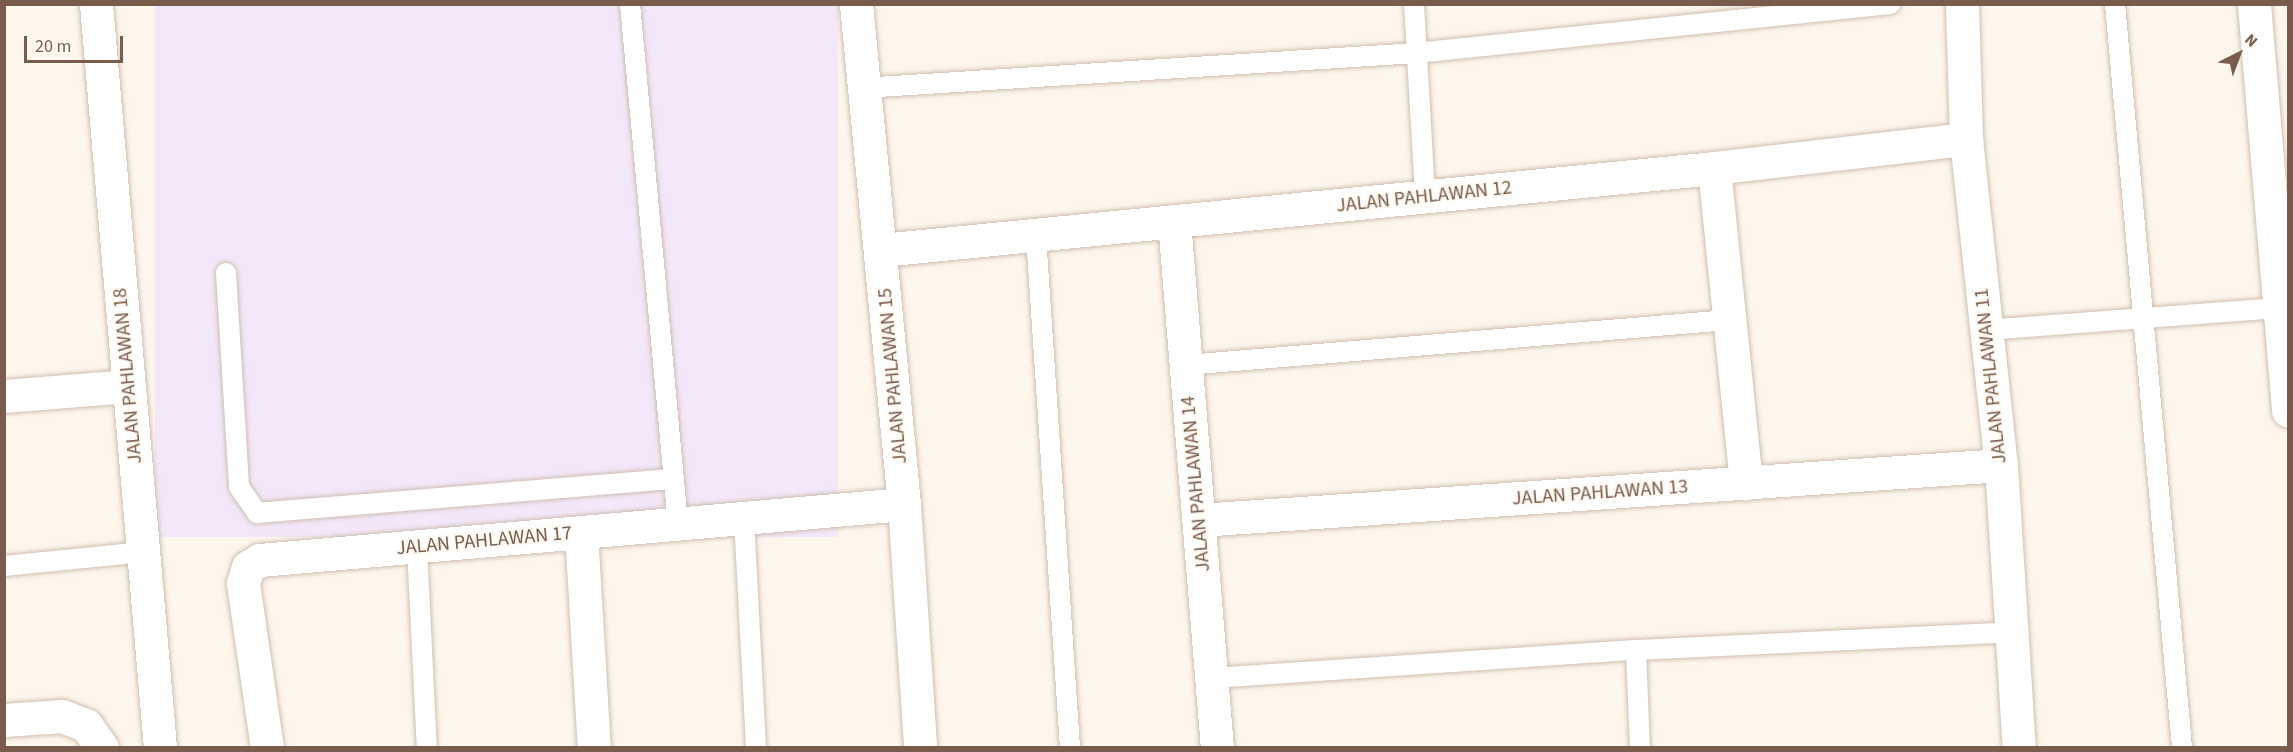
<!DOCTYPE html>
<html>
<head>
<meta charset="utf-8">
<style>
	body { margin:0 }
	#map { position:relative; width:2293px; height:752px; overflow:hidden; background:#fdf6ec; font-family:"Source Sans 3",sans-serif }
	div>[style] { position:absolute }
	.education>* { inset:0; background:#f3e8fa; transform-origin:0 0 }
	.roads { filter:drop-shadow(0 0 2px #d1beb0) drop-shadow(0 0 2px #d1beb0) }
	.lane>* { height:20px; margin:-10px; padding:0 10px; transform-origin:10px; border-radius:10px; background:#fff }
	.street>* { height:33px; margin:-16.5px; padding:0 16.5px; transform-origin:16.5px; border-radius:16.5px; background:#fff }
	.secondary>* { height:33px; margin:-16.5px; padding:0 16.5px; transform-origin:16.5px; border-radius:16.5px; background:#fff }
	span { translate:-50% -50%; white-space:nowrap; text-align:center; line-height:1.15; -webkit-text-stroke:4.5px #fffaf3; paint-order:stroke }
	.street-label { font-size:20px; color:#7a5c4d }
	.frame { position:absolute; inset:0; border:6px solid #7a5c4d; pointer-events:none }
	.north { position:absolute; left:2209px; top:24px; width:60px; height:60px; -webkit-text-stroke:4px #fffaf3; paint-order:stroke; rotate:42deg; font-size:16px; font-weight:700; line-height:24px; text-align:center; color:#7a5c4d }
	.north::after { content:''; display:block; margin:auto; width:21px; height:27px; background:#7a5c4d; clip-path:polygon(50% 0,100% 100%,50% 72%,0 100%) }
	.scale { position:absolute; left:24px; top:36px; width:99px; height:27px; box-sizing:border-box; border:3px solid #7a5c4d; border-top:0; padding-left:8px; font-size:18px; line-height:21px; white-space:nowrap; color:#7a5c4d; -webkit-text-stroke:4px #fffaf3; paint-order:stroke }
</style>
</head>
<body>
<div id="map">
	<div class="education">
		<div style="left:155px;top:5px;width:683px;height:532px"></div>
	</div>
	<div class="roads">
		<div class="lane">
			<div style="left:630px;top:4px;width:522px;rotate:84.73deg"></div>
			<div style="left:1414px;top:4px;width:192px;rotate:86.7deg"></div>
			<div style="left:2115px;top:4px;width:747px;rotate:84.85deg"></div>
			<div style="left:862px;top:88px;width:555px;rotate:-3.61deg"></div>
			<div style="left:1416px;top:53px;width:477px;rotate:-5.9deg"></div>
			<div style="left:1036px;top:235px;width:514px;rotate:86.21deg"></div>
			<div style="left:226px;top:273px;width:214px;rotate:86.5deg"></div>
			<div style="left:239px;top:487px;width:32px;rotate:55deg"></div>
			<div style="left:257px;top:513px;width:418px;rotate:-4.7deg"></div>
			<div style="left:1986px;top:330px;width:293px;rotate:-4.3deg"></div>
			<div style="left:1186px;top:365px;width:545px;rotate:-4.74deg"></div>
			<div style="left:744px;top:518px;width:230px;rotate:87deg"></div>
			<div style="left:417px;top:547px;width:201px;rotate:87.2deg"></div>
			<div style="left:4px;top:566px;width:141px;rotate:-5.7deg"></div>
			<div style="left:1636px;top:650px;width:98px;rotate:87.7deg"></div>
			<div style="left:1211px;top:678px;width:426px;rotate:-3.8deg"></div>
			<div style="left:1636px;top:650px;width:377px;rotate:-2.7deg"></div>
		</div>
		<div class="street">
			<div style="left:856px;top:4px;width:502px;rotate:84.52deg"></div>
			<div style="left:904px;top:504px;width:245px;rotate:86.2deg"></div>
			<div style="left:1962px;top:4px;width:135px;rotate:88.3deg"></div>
			<div style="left:1966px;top:139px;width:328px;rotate:83.9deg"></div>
			<div style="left:2001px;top:465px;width:284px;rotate:86.4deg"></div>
			<div style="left:2254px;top:4px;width:408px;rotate:85.2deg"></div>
			<div style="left:1714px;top:168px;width:317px;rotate:84.2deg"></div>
			<div style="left:1174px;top:221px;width:529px;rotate:85.34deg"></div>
			<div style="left:881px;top:250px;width:837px;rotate:-5.62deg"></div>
			<div style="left:1714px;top:168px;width:254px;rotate:-6.6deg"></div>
			<div style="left:4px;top:396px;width:124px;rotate:-4.6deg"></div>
			<div style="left:1199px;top:520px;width:804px;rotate:-3.92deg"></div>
			<div style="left:581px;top:532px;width:216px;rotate:86.6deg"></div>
			<div style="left:4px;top:720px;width:58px;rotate:-3.9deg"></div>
			<div style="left:62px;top:716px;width:26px;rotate:21deg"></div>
			<div style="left:86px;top:725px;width:28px;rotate:55deg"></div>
			<div style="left:267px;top:748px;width:167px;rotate:-98.3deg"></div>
			<div style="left:243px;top:583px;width:17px;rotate:-73deg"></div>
			<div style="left:248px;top:567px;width:14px;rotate:-30deg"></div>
			<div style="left:260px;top:560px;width:646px;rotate:-4.97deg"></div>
		</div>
		<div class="secondary">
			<div style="left:96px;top:4px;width:747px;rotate:85.08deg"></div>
		</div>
	</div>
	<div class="street-label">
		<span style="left:1424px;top:197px;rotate:-6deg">JALAN PAHLAWAN 12</span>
		<span style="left:128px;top:376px;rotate:-95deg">JALAN PAHLAWAN 18</span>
		<span style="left:893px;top:376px;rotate:-95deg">JALAN PAHLAWAN 15</span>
		<span style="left:1991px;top:376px;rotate:-96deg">JALAN PAHLAWAN 11</span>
		<span style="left:1196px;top:484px;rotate:-95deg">JALAN PAHLAWAN 14</span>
		<span style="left:1600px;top:493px;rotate:-4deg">JALAN PAHLAWAN 13</span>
		<span style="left:484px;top:541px;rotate:-5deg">JALAN PAHLAWAN 17</span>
	</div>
	<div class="frame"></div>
	<div class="north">N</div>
	<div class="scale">20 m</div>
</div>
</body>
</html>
